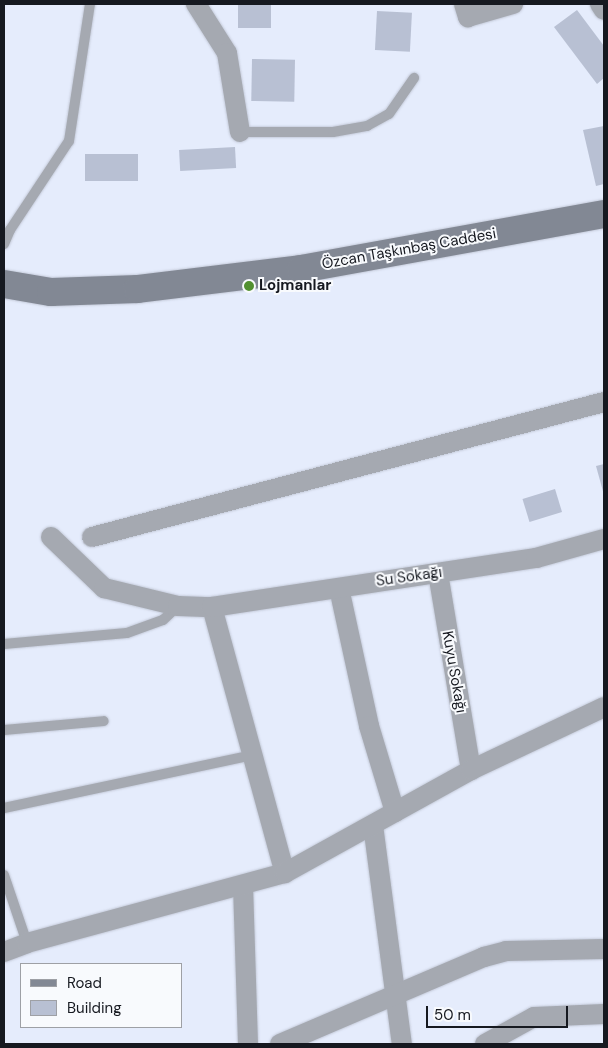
<!DOCTYPE html>
<html>
<head>
<meta charset="utf-8">
<style>
	body { margin:0 }
	#map { position:relative; width:608px; height:1048px; overflow:hidden; background:#e5ecfc; font-family:"DM Sans",sans-serif }
	div>[style] { position:absolute }
	.building>* { inset:0; background:#b8c0d3; transform-origin:0 0 }
	.roads { filter:drop-shadow(0 0 1px #c4cad9) drop-shadow(0 0 1px #c4cad9) }
	.lane>* { height:10px; margin:-5px; padding:0 5px; transform-origin:5px; border-radius:5px; background:#a5a9b1 }
	.street>* { height:20px; margin:-10px; padding:0 10px; transform-origin:10px; border-radius:10px; background:#a5a9b1 }
	.secondary>* { height:28px; margin:-14px; padding:0 14px; transform-origin:14px; border-radius:14px; background:#828894 }
	.dots>* { width:14px; height:14px; translate:-50% -50%; box-sizing:border-box; border:2px solid #f8fafd; border-radius:50% }
	span { translate:-50% -50%; white-space:nowrap; text-align:center; line-height:1.15; -webkit-text-stroke:4px #f8fafd; paint-order:stroke }
	.street-label { font-size:15px; color:#161920 }
	.poi-label { font-size:15px; color:#161920; font-weight:700 }
	.left { translate:0 -50%; text-align:left }
	.frame { position:absolute; inset:0; border:5px solid #161920; pointer-events:none }
	.legend { position:absolute; left:20px; top:963px; width:162px; height:65px; box-sizing:border-box; background:#f8fafd; border:1px solid #9ea0a5; margin:0; padding:6px 9px; list-style:none; font-size:15px; color:#161920 }
	.legend li { display:flex; align-items:center; gap:10px; height:25px }
	.legend b { width:25px; border:1px solid #9ea0a5 }
	.scale { position:absolute; left:426px; top:1006px; width:142px; height:22px; box-sizing:border-box; border:2px solid #161920; border-top:0; padding-left:6px; font-size:15px; line-height:18px; white-space:nowrap; color:#161920; -webkit-text-stroke:4px #f8fafd; paint-order:stroke }
</style>
</head>
<body>
<div id="map">
	<div class="building">
		<div style="left:238px;top:4px;width:33px;height:24px"></div>
		<div style="clip-path:polygon(577px 10px,604px 46px,604px 78px,597px 84px,554px 27px)"></div>
		<div style="left:377px;top:11px;width:35px;height:39px;rotate:3deg"></div>
		<div style="left:252px;top:59px;width:43px;height:42px;rotate:1deg"></div>
		<div style="clip-path:polygon(604px 126px,604px 184px,596px 186px,583px 130px)"></div>
		<div style="left:235px;top:147px;width:21px;height:56px;rotate:87deg"></div>
		<div style="left:138px;top:154px;width:27px;height:53px;rotate:90deg"></div>
		<div style="clip-path:polygon(604px 464px,604px 495px,596px 466px)"></div>
		<div style="left:555px;top:489px;width:24px;height:34px;rotate:73deg"></div>
	</div>
	<div class="roads">
		<div class="lane">
			<div style="left:240px;top:132px;width:93px"></div>
			<div style="left:333px;top:132px;width:35px;rotate:-10deg"></div>
			<div style="left:367px;top:126px;width:25px;rotate:-29deg"></div>
			<div style="left:389px;top:114px;width:44px;rotate:-55.2deg"></div>
			<div style="left:4px;top:244px;width:15px;rotate:-67deg"></div>
			<div style="left:10px;top:230px;width:107px;rotate:-56.5deg"></div>
			<div style="left:69px;top:141px;width:139px;rotate:-81.3deg"></div>
			<div style="left:4px;top:644px;width:123px;rotate:-5.1deg"></div>
			<div style="left:127px;top:633px;width:38px;rotate:-20deg"></div>
			<div style="left:163px;top:620px;width:21px;rotate:-43deg"></div>
			<div style="left:4px;top:730px;width:100px;rotate:-5.1deg"></div>
			<div style="left:4px;top:808px;width:255px;rotate:-12deg"></div>
			<div style="left:4px;top:875px;width:72px;rotate:71.3deg"></div>
		</div>
		<div class="street">
			<div style="left:196px;top:4px;width:58px;rotate:57.7deg"></div>
			<div style="left:227px;top:53px;width:80px;rotate:80.7deg"></div>
			<div style="left:464px;top:4px;width:14px;rotate:73deg"></div>
			<div style="left:468px;top:17px;width:47px;rotate:-16.1deg"></div>
			<div style="left:600px;top:4px;width:7px;rotate:56deg"></div>
			<div style="left:51px;top:537px;width:74px;rotate:43.9deg"></div>
			<div style="left:104px;top:588px;width:76px;rotate:13.7deg"></div>
			<div style="left:178px;top:606px;width:34px;rotate:2deg"></div>
			<div style="left:212px;top:607px;width:276px;rotate:74.7deg"></div>
			<div style="left:92px;top:537px;width:529px;rotate:-14.77deg"></div>
			<div style="left:438px;top:573px;width:200px;rotate:80.5deg"></div>
			<div style="left:339px;top:588px;width:141px;rotate:77.7deg"></div>
			<div style="left:369px;top:726px;width:90px;rotate:73.2deg"></div>
			<div style="left:212px;top:607px;width:328px;rotate:-8.6deg"></div>
			<div style="left:536px;top:558px;width:71px;rotate:-15.6deg"></div>
			<div style="left:373px;top:825px;width:221px;rotate:82.5deg"></div>
			<div style="left:243px;top:885px;width:159px;rotate:88.2deg"></div>
			<div style="left:4px;top:952px;width:25px;rotate:-21deg"></div>
			<div style="left:27px;top:943px;width:267px;rotate:-15.2deg"></div>
			<div style="left:285px;top:873px;width:213px;rotate:-29deg"></div>
			<div style="left:471px;top:770px;width:147px;rotate:-25.3deg"></div>
			<div style="left:280px;top:1044px;width:222px;rotate:-23.1deg"></div>
			<div style="left:484px;top:957px;width:23px;rotate:-15deg"></div>
			<div style="left:506px;top:951px;width:98px;rotate:-1.2deg"></div>
			<div style="left:485px;top:1044px;width:56px;rotate:-28.9deg"></div>
			<div style="left:534px;top:1017px;width:70px;rotate:-2.5deg"></div>
		</div>
		<div class="secondary">
			<div style="left:4px;top:284px;width:48px;rotate:9.7deg"></div>
			<div style="left:51px;top:292px;width:87px;rotate:-2deg"></div>
			<div style="left:138px;top:289px;width:164px;rotate:-7deg"></div>
			<div style="left:301px;top:269px;width:308px;rotate:-10.3deg"></div>
		</div>
	</div>
	<div class="dots">
		<div style="left:249px;top:286px;background:#529030"></div>
	</div>
	<div class="street-label">
		<span style="left:409px;top:249px;rotate:-10deg">Özcan Taşkınbaş Caddesi</span>
		<span style="left:409px;top:577px;rotate:-8deg">Su Sokağı</span>
		<span style="left:454px;top:672px;rotate:80deg">Kuyu Sokağı</span>
	</div>
	<div class="poi-label">
		<span class="left" style="left:259px;top:286px">Lojmanlar</span>
	</div>
	<div class="frame"></div>
	<ul class="legend">
	<li><b style="height:6px;background:#828894"></b>Road</li>
	<li><b style="height:14px;background:#b8c0d3"></b>Building</li>
	</ul>
	<div class="scale">50 m</div>
</div>
</body>
</html>
